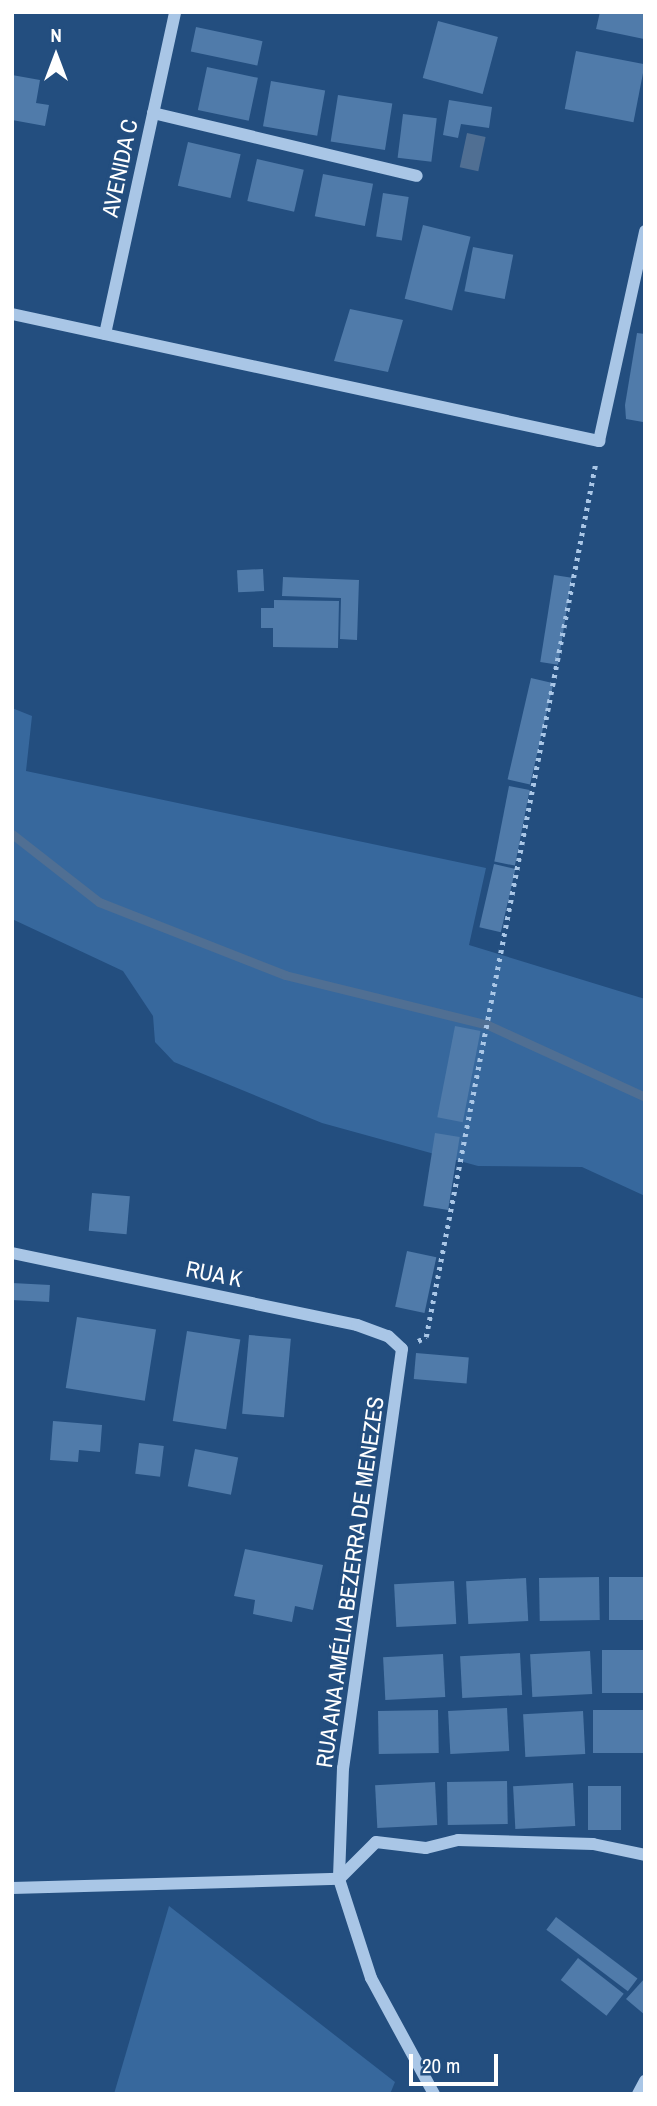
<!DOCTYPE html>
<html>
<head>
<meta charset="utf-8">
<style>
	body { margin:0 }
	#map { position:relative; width:657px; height:2106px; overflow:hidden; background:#234e7f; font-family:"Archivo Narrow",sans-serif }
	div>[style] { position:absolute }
	.green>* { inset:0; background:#37689d }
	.water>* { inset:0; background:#506f93; transform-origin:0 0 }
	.stream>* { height:9px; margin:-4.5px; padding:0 4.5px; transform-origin:4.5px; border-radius:4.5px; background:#506f93 }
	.building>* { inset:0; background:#507baa; transform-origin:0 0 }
	.path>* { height:4.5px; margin-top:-2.25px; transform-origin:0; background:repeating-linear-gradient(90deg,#a9c6e6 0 3.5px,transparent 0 8.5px) }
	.minor>* { height:12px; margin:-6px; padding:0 6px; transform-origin:6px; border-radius:6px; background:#a9c6e6 }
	span { translate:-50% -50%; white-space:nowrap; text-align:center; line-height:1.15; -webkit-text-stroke:7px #234e7f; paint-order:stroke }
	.street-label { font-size:23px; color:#fff }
	.frame { position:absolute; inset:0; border:14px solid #fff; pointer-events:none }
	.north { position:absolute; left:21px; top:21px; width:70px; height:70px; -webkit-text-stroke:5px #234e7f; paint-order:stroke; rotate:0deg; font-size:19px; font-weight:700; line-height:28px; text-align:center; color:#fff }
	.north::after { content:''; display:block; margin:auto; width:24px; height:32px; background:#fff; clip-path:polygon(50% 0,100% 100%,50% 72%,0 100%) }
	.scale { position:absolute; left:409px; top:2054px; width:89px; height:32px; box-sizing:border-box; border:4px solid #fff; border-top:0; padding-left:9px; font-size:21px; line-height:24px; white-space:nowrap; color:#fff; -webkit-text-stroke:5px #234e7f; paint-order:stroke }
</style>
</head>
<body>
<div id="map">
	<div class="green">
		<div style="clip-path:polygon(12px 708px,32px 716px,26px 771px,486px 868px,469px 945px,645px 999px,645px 1196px,582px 1167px,478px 1166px,322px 1123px,174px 1062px,155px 1042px,153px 1016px,123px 971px,12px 919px)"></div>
		<div style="clip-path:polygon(169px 1906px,395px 2082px,390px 2094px,114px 2094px)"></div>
	</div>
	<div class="water">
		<div style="left:467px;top:133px;width:19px;height:35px;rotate:12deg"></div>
	</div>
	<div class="stream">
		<div style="left:12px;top:834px;width:110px;rotate:38deg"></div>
		<div style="left:99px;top:902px;width:200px;rotate:21.4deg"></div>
		<div style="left:285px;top:975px;width:209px;rotate:13.8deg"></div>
		<div style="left:488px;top:1025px;width:173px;rotate:24.6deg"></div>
	</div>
	<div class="building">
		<div style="clip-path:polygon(600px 12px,645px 12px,644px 39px,596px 29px)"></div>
		<div style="left:438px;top:21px;width:62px;height:59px;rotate:15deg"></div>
		<div style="left:196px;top:27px;width:68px;height:25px;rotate:12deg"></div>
		<div style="left:576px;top:51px;width:70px;height:59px;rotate:11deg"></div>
		<div style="left:207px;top:67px;width:52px;height:44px;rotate:12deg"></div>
		<div style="clip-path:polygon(12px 75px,40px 80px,36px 103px,49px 105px,45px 126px,12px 120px)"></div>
		<div style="left:271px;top:81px;width:55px;height:46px;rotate:10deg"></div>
		<div style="left:338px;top:95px;width:55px;height:47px;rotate:9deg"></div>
		<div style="clip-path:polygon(449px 100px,492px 107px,489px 128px,461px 124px,458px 138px,443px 135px)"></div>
		<div style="left:403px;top:114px;width:34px;height:44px;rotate:7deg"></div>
		<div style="left:188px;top:142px;width:54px;height:45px;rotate:13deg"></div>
		<div style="left:257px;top:159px;width:48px;height:43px;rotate:13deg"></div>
		<div style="left:323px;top:174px;width:51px;height:43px;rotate:11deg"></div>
		<div style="left:383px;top:193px;width:26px;height:44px;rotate:9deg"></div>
		<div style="left:423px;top:225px;width:49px;height:76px;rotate:14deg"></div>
		<div style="left:473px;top:247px;width:41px;height:45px;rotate:11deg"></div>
		<div style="clip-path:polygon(350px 309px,403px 320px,388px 372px,334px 361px)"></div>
		<div style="clip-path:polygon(637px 333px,645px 334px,643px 422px,626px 419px,625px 405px)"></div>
		<div style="left:263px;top:569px;width:22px;height:26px;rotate:87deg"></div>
		<div style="left:554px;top:575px;width:18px;height:88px;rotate:9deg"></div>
		<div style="clip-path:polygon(283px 577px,359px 580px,357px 640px,340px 639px,341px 598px,282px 596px)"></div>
		<div style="clip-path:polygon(274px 600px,339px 601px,338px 648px,273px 647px,273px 628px,261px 628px,261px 608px,274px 608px)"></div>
		<div style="left:531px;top:678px;width:23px;height:104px;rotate:13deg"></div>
		<div style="left:509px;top:786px;width:21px;height:77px;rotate:11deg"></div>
		<div style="left:494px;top:864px;width:22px;height:65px;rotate:13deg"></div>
		<div style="left:455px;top:1026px;width:26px;height:93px;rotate:11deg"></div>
		<div style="left:435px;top:1133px;width:25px;height:74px;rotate:9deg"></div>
		<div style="left:92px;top:1193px;width:38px;height:38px;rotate:5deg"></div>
		<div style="left:407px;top:1251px;width:30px;height:57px;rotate:12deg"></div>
		<div style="left:12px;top:1283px;width:38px;height:17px;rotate:3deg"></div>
		<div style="left:77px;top:1317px;width:80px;height:72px;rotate:9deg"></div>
		<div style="left:187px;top:1331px;width:54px;height:91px;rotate:9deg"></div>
		<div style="left:249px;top:1335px;width:42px;height:79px;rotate:5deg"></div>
		<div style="left:416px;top:1353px;width:53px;height:26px;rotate:5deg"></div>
		<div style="clip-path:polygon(53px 1421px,102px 1425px,100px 1452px,79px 1450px,78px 1462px,50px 1460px)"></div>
		<div style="left:139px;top:1443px;width:25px;height:31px;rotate:7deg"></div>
		<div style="left:195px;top:1449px;width:44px;height:38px;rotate:11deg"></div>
		<div style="clip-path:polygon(245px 1549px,323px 1565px,313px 1610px,295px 1606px,292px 1622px,253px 1614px,255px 1600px,234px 1596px)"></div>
		<div style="left:599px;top:1577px;width:43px;height:60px;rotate:89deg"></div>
		<div style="left:645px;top:1577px;width:43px;height:36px;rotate:90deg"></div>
		<div style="left:526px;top:1578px;width:43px;height:60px;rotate:87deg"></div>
		<div style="left:454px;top:1581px;width:43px;height:60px;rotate:87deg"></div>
		<div style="left:645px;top:1650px;width:43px;height:43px;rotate:90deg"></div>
		<div style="left:590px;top:1651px;width:43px;height:60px;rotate:87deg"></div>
		<div style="left:520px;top:1653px;width:42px;height:60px;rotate:87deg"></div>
		<div style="left:443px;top:1654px;width:43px;height:60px;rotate:87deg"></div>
		<div style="left:507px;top:1708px;width:43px;height:59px;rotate:87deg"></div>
		<div style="left:438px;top:1710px;width:43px;height:60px;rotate:89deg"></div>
		<div style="left:645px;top:1710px;width:43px;height:52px;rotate:90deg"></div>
		<div style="left:583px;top:1711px;width:43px;height:60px;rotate:87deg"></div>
		<div style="left:507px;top:1781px;width:43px;height:60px;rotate:89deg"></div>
		<div style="left:435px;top:1782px;width:43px;height:60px;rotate:87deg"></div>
		<div style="left:573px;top:1783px;width:43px;height:60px;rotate:87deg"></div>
		<div style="left:588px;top:1786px;width:33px;height:44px"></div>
		<div style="left:556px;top:1917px;width:102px;height:16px;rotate:37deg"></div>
		<div style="left:578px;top:1958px;width:58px;height:28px;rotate:38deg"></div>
		<div style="clip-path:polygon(645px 1978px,645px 2015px,626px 1999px)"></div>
	</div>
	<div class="path">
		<div style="left:418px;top:1341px;width:9px;rotate:-27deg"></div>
		<div style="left:426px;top:1337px;width:892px;rotate:-79.02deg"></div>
	</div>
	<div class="minor">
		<div style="left:153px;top:113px;width:271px;rotate:13.4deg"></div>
		<div style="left:12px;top:314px;width:601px;rotate:12.21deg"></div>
		<div style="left:599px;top:441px;width:215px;rotate:-77.6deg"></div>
		<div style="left:105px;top:334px;width:330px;rotate:-77.7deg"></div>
		<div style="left:12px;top:1253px;width:352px;rotate:11.8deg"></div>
		<div style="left:357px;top:1325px;width:33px;rotate:20deg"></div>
		<div style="left:388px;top:1336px;width:19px;rotate:43deg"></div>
		<div style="left:402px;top:1349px;width:423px;rotate:98deg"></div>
		<div style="left:343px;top:1768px;width:111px;rotate:92.1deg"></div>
		<div style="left:339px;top:1879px;width:104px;rotate:72.1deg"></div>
		<div style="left:371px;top:1978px;width:132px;rotate:61.5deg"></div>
		<div style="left:339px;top:1879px;width:52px;rotate:-45deg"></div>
		<div style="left:376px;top:1842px;width:50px;rotate:6.8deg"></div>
		<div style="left:426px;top:1848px;width:33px;rotate:-14deg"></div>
		<div style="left:458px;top:1840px;width:135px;rotate:1.7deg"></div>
		<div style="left:593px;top:1844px;width:53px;rotate:11.9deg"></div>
		<div style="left:12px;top:1888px;width:327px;rotate:-1.6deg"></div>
		<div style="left:638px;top:2094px;width:15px;rotate:-62deg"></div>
	</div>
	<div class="street-label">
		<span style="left:120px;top:168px;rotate:-78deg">AVENIDA C</span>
		<span style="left:214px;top:1274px;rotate:11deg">RUA K</span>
		<span style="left:350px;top:1582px;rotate:-82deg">RUA ANA AMÉLIA BEZERRA DE MENEZES</span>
	</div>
	<div class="frame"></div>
	<div class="north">N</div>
	<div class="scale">20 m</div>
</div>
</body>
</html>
